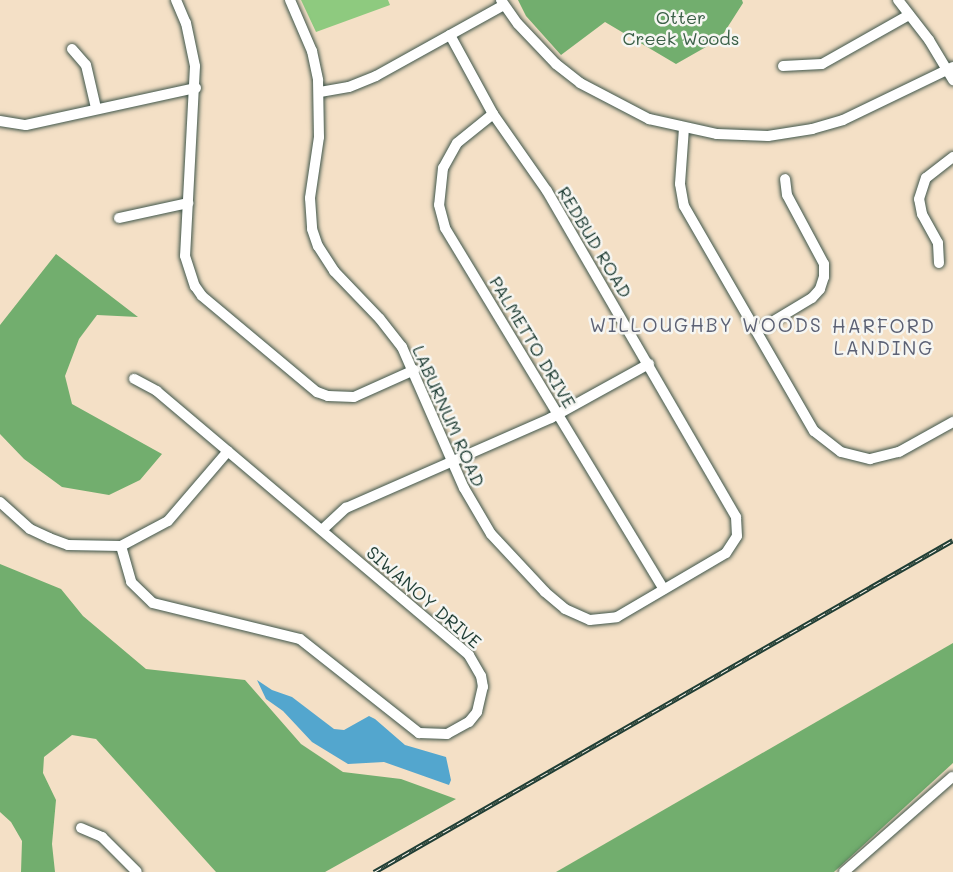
<!DOCTYPE html>
<html>
<head>
<meta charset="utf-8">
<style>
	body { margin:0 }
	#map { position:relative; width:953px; height:872px; overflow:hidden; background:#f4e0c6; font-family:Mali,sans-serif }
	div>[style] { position:absolute }
	.green>* { inset:0; background:#8eca7f }
	.forest>* { inset:0; background:#72ae6e }
	.water>* { inset:0; background:#53a6ce }
	.roads { filter:drop-shadow(0 0 2px #3f554a) drop-shadow(0 0 2px #3f554a) }
	.minor>* { height:10px; margin:-5px; padding:0 5px; transform-origin:5px; border-radius:5px; background:#fff }
	.rail>* { height:5px; margin-top:-2.5px; transform-origin:0; background:repeating-linear-gradient(90deg,#f6f6f2 0 8px,#1f3d34 0 16px); box-sizing:border-box; border-block:2px solid #1f3d34 }
	span { translate:-50% -50%; white-space:nowrap; text-align:center; line-height:1.15; -webkit-text-stroke:5px #f6f6f2; paint-order:stroke }
	.park-label { font-size:18px; color:#3b6047 }
	.street-label { font-size:18px; color:#1f3d34 }
	.neighbourhood-label { font-size:19px; color:#5c6174; letter-spacing:2px }
</style>
</head>
<body>
<div id="map">
	<div class="green">
		<div style="clip-path:polygon(301px 0,388px 0,390px 5px,316px 32px)"></div>
	</div>
	<div class="forest">
		<div style="clip-path:polygon(518px 0,742px 0,743px 3px,720px 39px,676px 64px,605px 22px,561px 55px,526px 16px)"></div>
		<div style="clip-path:polygon(56px 254px,138px 317px,97px 315px,79px 339px,65px 376px,72px 404px,162px 454px,140px 480px,109px 495px,62px 487px,24px 459px,0 434px,0 325px)"></div>
		<div style="clip-path:polygon(0 564px,61px 589px,83px 616px,146px 669px,245px 680px,301px 744px,343px 772px,401px 779px,456px 799px,325px 872px,216px 872px,96px 739px,72px 735px,44px 757px,43px 773px,56px 800px,52px 844px,55px 872px,21px 872px,22px 841px,11px 822px,0 812px)"></div>
		<div style="clip-path:polygon(953px 643px,953px 763px,834px 872px,556px 872px)"></div>
	</div>
	<div class="water">
		<div style="clip-path:polygon(257px 680px,272px 690px,292px 697px,334px 729px,344px 730px,369px 716px,375px 719px,405px 745px,446px 757px,451px 780px,449px 785px,384px 762px,348px 764px,312px 742px,283px 711px,266px 699px)"></div>
	</div>
	<div class="roads">
		<div class="minor">
			<div style="left:176px;top:0;width:25px;rotate:67deg"></div>
			<div style="left:186px;top:23px;width:44px;rotate:78.2deg"></div>
			<div style="left:195px;top:66px;width:190px;rotate:93deg"></div>
			<div style="left:185px;top:256px;width:32px;rotate:72deg"></div>
			<div style="left:195px;top:286px;width:12px;rotate:55deg"></div>
			<div style="left:202px;top:296px;width:150px;rotate:39.9deg"></div>
			<div style="left:317px;top:392px;width:12px;rotate:20deg"></div>
			<div style="left:328px;top:396px;width:26px;rotate:2deg"></div>
			<div style="left:354px;top:397px;width:66px;rotate:-24.2deg"></div>
			<div style="left:290px;top:0;width:56px;rotate:66.7deg"></div>
			<div style="left:312px;top:51px;width:30px;rotate:78deg"></div>
			<div style="left:318px;top:80px;width:57px;rotate:89deg"></div>
			<div style="left:319px;top:137px;width:62px;rotate:98.4deg"></div>
			<div style="left:310px;top:198px;width:31px;rotate:86deg"></div>
			<div style="left:312px;top:229px;width:18px;rotate:71deg"></div>
			<div style="left:318px;top:246px;width:30px;rotate:57deg"></div>
			<div style="left:334px;top:271px;width:66px;rotate:46.2deg"></div>
			<div style="left:380px;top:319px;width:36px;rotate:52deg"></div>
			<div style="left:402px;top:347px;width:154px;rotate:66.3deg"></div>
			<div style="left:464px;top:488px;width:53px;rotate:59.6deg"></div>
			<div style="left:491px;top:534px;width:79px;rotate:47deg"></div>
			<div style="left:545px;top:592px;width:26px;rotate:40deg"></div>
			<div style="left:565px;top:609px;width:27px;rotate:24deg"></div>
			<div style="left:590px;top:620px;width:27px;rotate:-6deg"></div>
			<div style="left:617px;top:617px;width:126px;rotate:-30.4deg"></div>
			<div style="left:726px;top:553px;width:20px;rotate:-57deg"></div>
			<div style="left:737px;top:536px;width:19px;rotate:-93deg"></div>
			<div style="left:736px;top:517px;width:377px;rotate:-120.1deg"></div>
			<div style="left:547px;top:191px;width:94px;rotate:-125deg"></div>
			<div style="left:493px;top:114px;width:90px;rotate:-118.6deg"></div>
			<div style="left:501px;top:0;width:29px;rotate:55deg"></div>
			<div style="left:518px;top:24px;width:55px;rotate:46.5deg"></div>
			<div style="left:556px;top:64px;width:31px;rotate:38deg"></div>
			<div style="left:580px;top:83px;width:78px;rotate:27.6deg"></div>
			<div style="left:649px;top:119px;width:70px;rotate:12.4deg"></div>
			<div style="left:717px;top:134px;width:51px;rotate:2.2deg"></div>
			<div style="left:768px;top:136px;width:45px;rotate:-9deg"></div>
			<div style="left:812px;top:129px;width:32px;rotate:-16deg"></div>
			<div style="left:843px;top:120px;width:122px;rotate:-25.7deg"></div>
			<div style="left:898px;top:0;width:51px;rotate:52.2deg"></div>
			<div style="left:929px;top:40px;width:47px;rotate:59deg"></div>
			<div style="left:72px;top:49px;width:21px;rotate:49deg"></div>
			<div style="left:86px;top:65px;width:44px;rotate:76.9deg"></div>
			<div style="left:783px;top:66px;width:39px;rotate:-3deg"></div>
			<div style="left:822px;top:64px;width:100px;rotate:-29.4deg"></div>
			<div style="left:320px;top:92px;width:29px;rotate:-10deg"></div>
			<div style="left:349px;top:87px;width:29px;rotate:-22deg"></div>
			<div style="left:376px;top:76px;width:146px;rotate:-29deg"></div>
			<div style="left:493px;top:114px;width:46px;rotate:141.1deg"></div>
			<div style="left:457px;top:143px;width:29px;rotate:119deg"></div>
			<div style="left:443px;top:168px;width:37px;rotate:96deg"></div>
			<div style="left:439px;top:205px;width:24px;rotate:75deg"></div>
			<div style="left:445px;top:228px;width:422px;rotate:58.8deg"></div>
			<div style="left:0;top:121px;width:26px;rotate:9deg"></div>
			<div style="left:26px;top:125px;width:174px;rotate:-12.3deg"></div>
			<div style="left:684px;top:128px;width:56px;rotate:94.1deg"></div>
			<div style="left:680px;top:184px;width:22px;rotate:80deg"></div>
			<div style="left:684px;top:206px;width:260px;rotate:60deg"></div>
			<div style="left:814px;top:431px;width:34px;rotate:38deg"></div>
			<div style="left:841px;top:452px;width:30px;rotate:14deg"></div>
			<div style="left:870px;top:459px;width:30px;rotate:-14deg"></div>
			<div style="left:899px;top:452px;width:62px;rotate:-29.1deg"></div>
			<div style="left:119px;top:218px;width:71px;rotate:-12.3deg"></div>
			<div style="left:939px;top:263px;width:20px;rotate:-93deg"></div>
			<div style="left:938px;top:243px;width:33px;rotate:-119deg"></div>
			<div style="left:922px;top:214px;width:15px;rotate:-101deg"></div>
			<div style="left:919px;top:199px;width:22px;rotate:-72deg"></div>
			<div style="left:926px;top:178px;width:34px;rotate:-38deg"></div>
			<div style="left:757px;top:331px;width:64px;rotate:-31deg"></div>
			<div style="left:812px;top:298px;width:12px;rotate:-48deg"></div>
			<div style="left:820px;top:289px;width:13px;rotate:-72deg"></div>
			<div style="left:824px;top:277px;width:13px;rotate:-90deg"></div>
			<div style="left:824px;top:264px;width:78px;rotate:-118.2deg"></div>
			<div style="left:787px;top:195px;width:16px;rotate:-97deg"></div>
			<div style="left:0;top:502px;width:40px;rotate:42deg"></div>
			<div style="left:30px;top:529px;width:21px;rotate:25deg"></div>
			<div style="left:49px;top:538px;width:20px;rotate:20deg"></div>
			<div style="left:68px;top:545px;width:53px;rotate:1.1deg"></div>
			<div style="left:121px;top:546px;width:53px;rotate:-28deg"></div>
			<div style="left:168px;top:521px;width:92px;rotate:-49.4deg"></div>
			<div style="left:322px;top:530px;width:33px;rotate:-43deg"></div>
			<div style="left:346px;top:508px;width:224px;rotate:-23.7deg"></div>
			<div style="left:551px;top:418px;width:112px;rotate:-28.9deg"></div>
			<div style="left:121px;top:546px;width:37px;rotate:74deg"></div>
			<div style="left:131px;top:582px;width:30px;rotate:44deg"></div>
			<div style="left:153px;top:603px;width:151px;rotate:13.8deg"></div>
			<div style="left:300px;top:639px;width:152px;rotate:38.3deg"></div>
			<div style="left:419px;top:733px;width:28px;rotate:2deg"></div>
			<div style="left:447px;top:734px;width:25px;rotate:-29deg"></div>
			<div style="left:469px;top:722px;width:13px;rotate:-51deg"></div>
			<div style="left:477px;top:712px;width:26px;rotate:-77deg"></div>
			<div style="left:483px;top:687px;width:11px;rotate:-100deg"></div>
			<div style="left:481px;top:676px;width:24px;rotate:-120deg"></div>
			<div style="left:469px;top:655px;width:409px;rotate:-139.8deg"></div>
			<div style="left:157px;top:391px;width:26px;rotate:-152deg"></div>
			<div style="left:81px;top:828px;width:23px;rotate:23deg"></div>
			<div style="left:102px;top:837px;width:49px;rotate:45deg"></div>
			<div style="left:844px;top:872px;width:144px;rotate:-41.3deg"></div>
		</div>
	</div>
	<div class="rail">
		<div style="left:374px;top:872px;width:667px;rotate:-29.83deg"></div>
	</div>
	<div class="park-label">
		<span style="left:681px;top:28px">Otter<br>Creek Woods</span>
	</div>
	<div class="street-label">
		<span style="left:595px;top:242px;rotate:59deg">REDBUD ROAD</span>
		<span style="left:533px;top:342px;rotate:59deg">PALMETTO DRIVE</span>
		<span style="left:449px;top:416px;rotate:66deg">LABURNUM ROAD</span>
		<span style="left:424px;top:597px;rotate:41deg">SIWANOY DRIVE</span>
	</div>
	<div class="neighbourhood-label">
		<span style="left:706px;top:325px">WILLOUGHBY WOODS</span>
		<span style="left:884px;top:337px">HARFORD<br>LANDING</span>
	</div>
</div>
</body>
</html>
